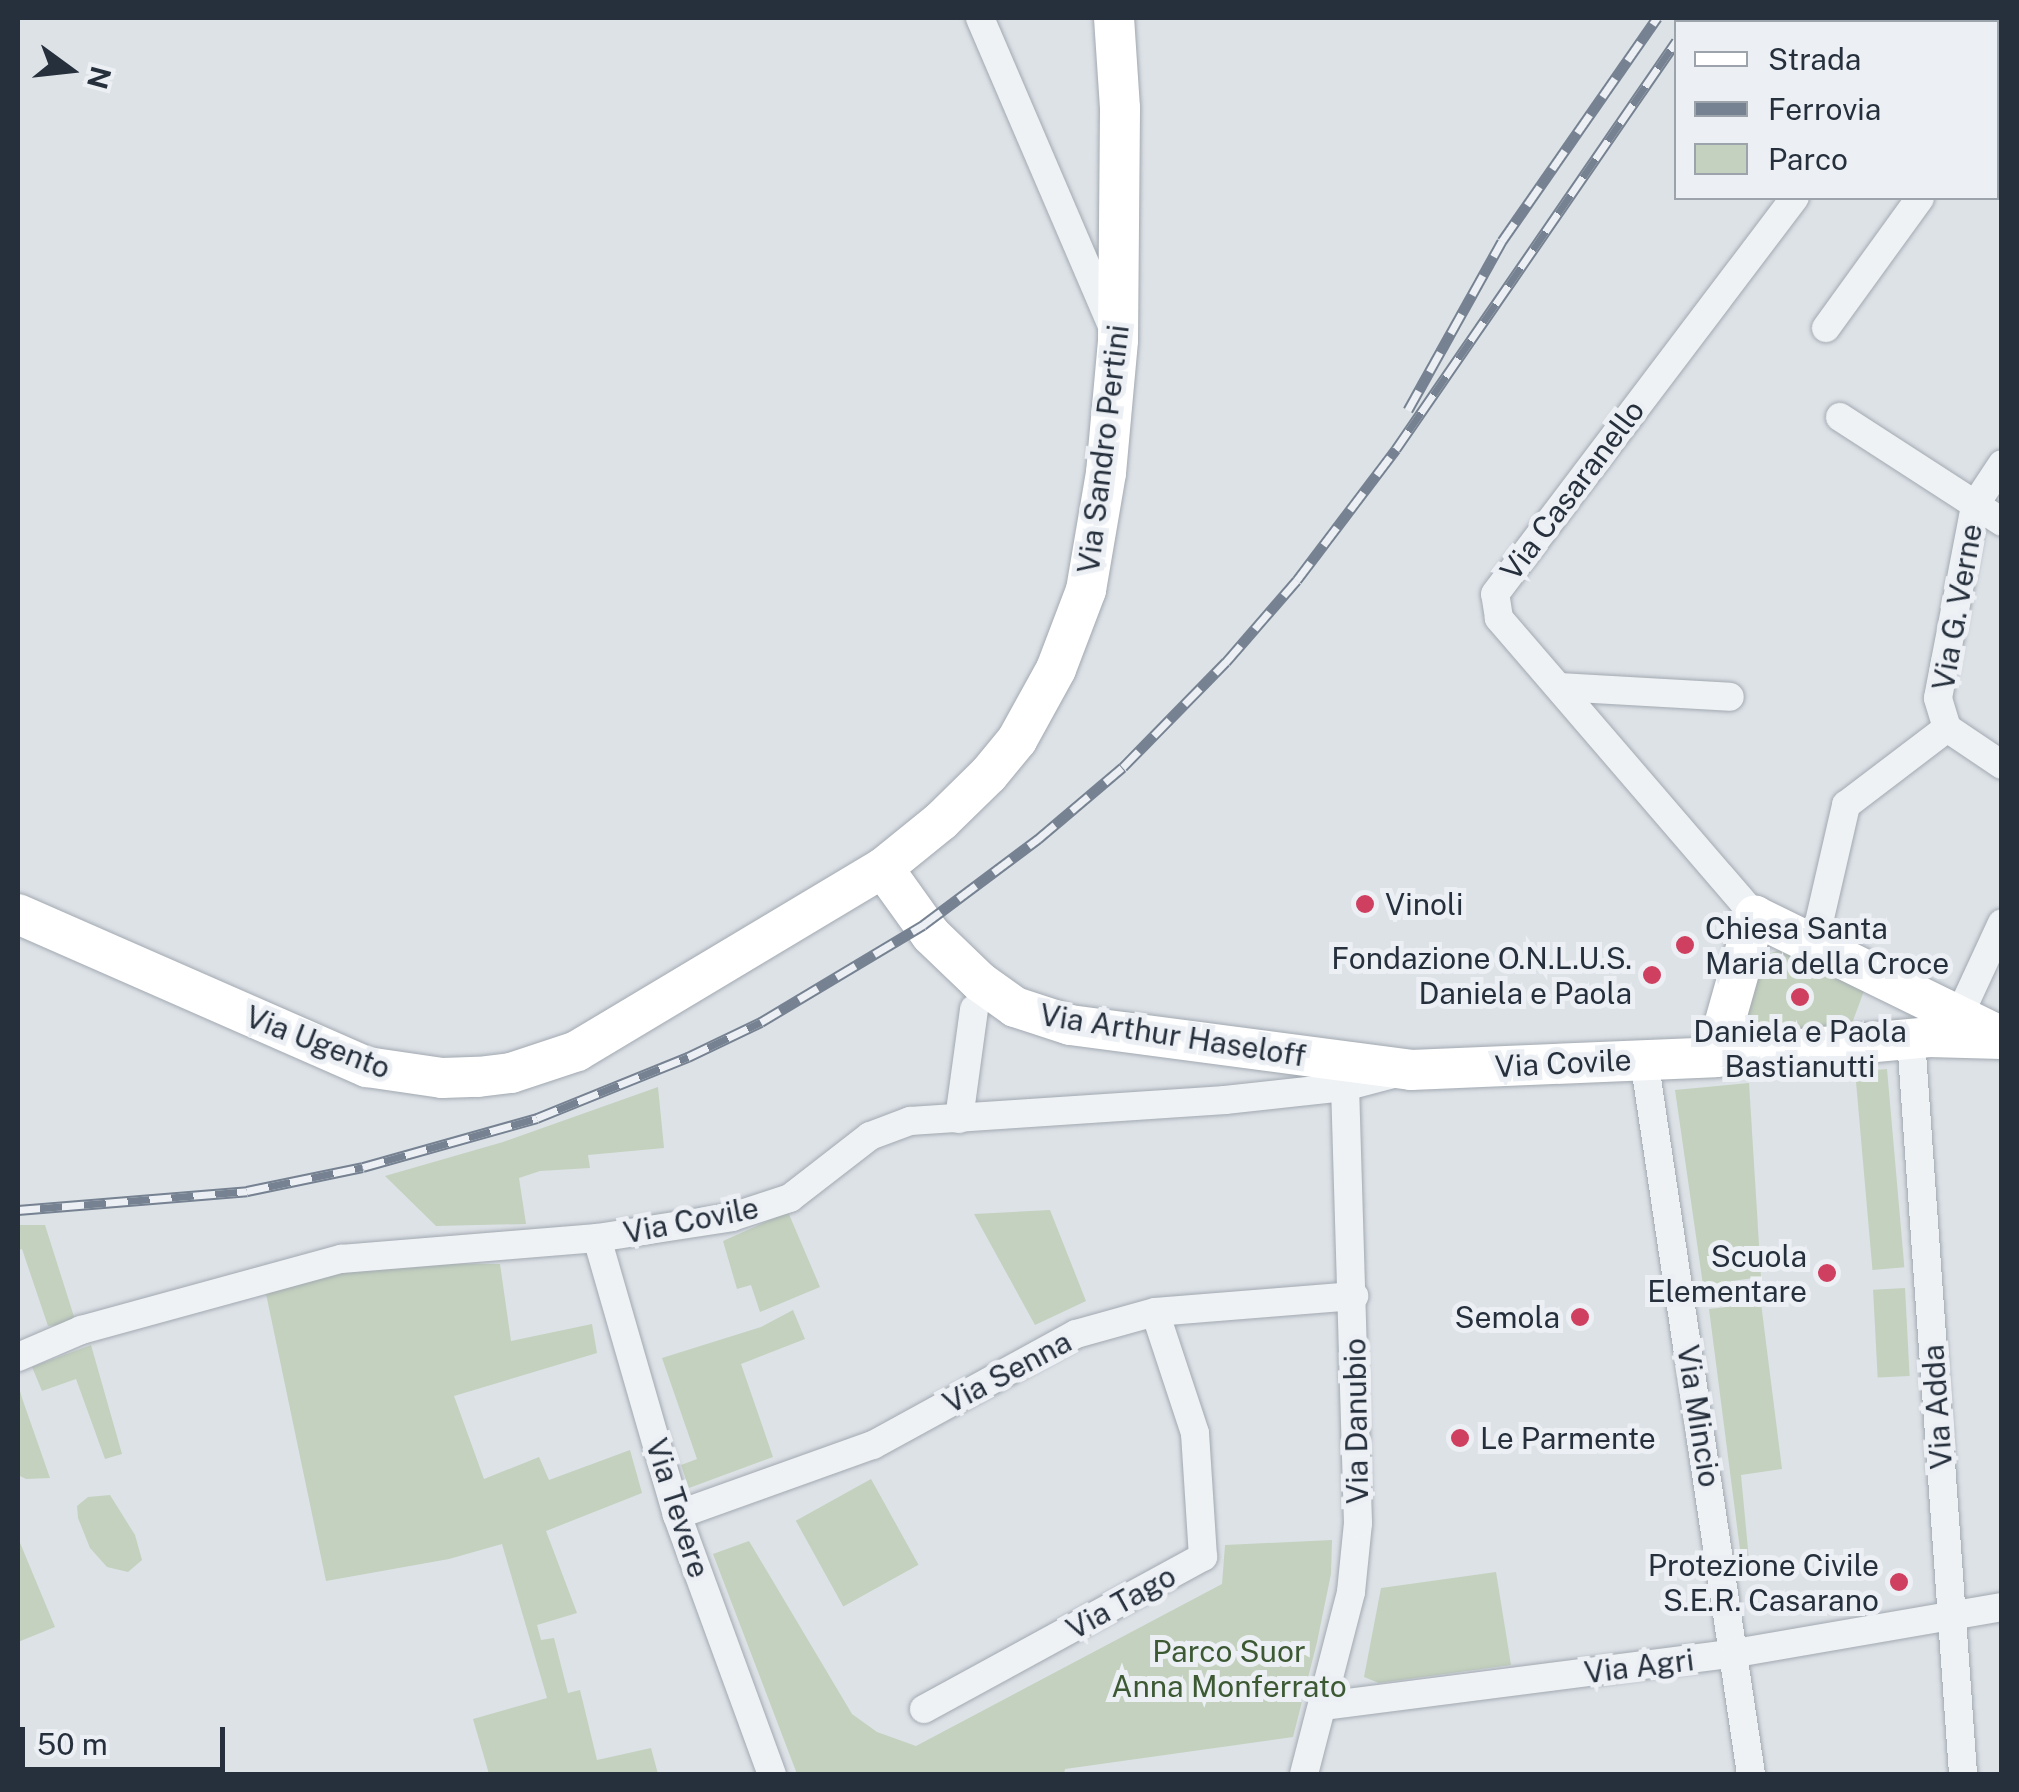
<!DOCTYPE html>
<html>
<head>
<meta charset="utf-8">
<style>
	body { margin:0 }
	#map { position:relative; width:2019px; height:1792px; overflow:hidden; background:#dde2e7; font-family:"Public Sans",sans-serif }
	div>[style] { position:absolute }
	.green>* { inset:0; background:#c4d1be; transform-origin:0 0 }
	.roads { filter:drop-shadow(0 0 2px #a2a9b1) drop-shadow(0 0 2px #a2a9b1) }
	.street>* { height:28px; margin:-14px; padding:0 14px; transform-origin:14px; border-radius:14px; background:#eff2f5 }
	.secondary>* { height:40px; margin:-20px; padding:0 20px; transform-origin:20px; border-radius:20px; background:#fff }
	.rail>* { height:11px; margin-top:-5.5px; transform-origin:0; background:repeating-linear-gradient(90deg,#ecf0f5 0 22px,#768291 0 44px); box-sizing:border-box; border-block:2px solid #768291 }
	.dots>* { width:28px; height:28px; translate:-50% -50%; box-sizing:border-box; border:5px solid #ecf0f5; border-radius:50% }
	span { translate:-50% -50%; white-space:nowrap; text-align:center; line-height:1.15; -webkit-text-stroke:10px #ecf0f5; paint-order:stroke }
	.street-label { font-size:30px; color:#26303d }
	.poi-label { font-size:30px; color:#26303d }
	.left { translate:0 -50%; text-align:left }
	.right { translate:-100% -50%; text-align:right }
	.park-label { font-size:30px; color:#3d5934 }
	.frame { position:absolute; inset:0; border:20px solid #26303d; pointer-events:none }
	.legend { position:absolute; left:1674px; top:20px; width:325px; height:180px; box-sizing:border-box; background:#ecf0f5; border:2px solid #9da3ab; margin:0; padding:12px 18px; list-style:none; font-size:30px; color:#26303d }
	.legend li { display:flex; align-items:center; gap:20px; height:50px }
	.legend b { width:50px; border:2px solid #9da3ab }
	.north { position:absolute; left:20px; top:20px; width:100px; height:100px; -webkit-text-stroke:8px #ecf0f5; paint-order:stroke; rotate:105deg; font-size:28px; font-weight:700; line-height:40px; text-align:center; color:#26303d }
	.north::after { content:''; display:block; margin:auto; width:35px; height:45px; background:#26303d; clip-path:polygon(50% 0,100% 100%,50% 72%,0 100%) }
	.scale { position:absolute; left:20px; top:1727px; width:205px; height:45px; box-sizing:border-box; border:5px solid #26303d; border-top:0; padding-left:12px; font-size:30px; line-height:35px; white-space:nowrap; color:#26303d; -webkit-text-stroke:8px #ecf0f5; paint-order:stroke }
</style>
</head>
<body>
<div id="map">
	<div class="green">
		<div style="clip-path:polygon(1782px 949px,1864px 991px,1851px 1026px,1743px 1037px,1737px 1032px,1760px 957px)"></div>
		<div style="left:1887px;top:1069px;width:199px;height:32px;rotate:85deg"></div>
		<div style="clip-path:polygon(1749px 1083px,1761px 1277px,1703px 1285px,1675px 1090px)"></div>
		<div style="clip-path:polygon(658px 1087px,664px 1148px,588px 1155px,590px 1168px,540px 1171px,519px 1178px,526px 1224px,436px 1226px,385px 1176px,503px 1142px)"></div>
		<div style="clip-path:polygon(1050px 1210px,1086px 1301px,1035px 1325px,974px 1214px)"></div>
		<div style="clip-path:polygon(788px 1212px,820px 1287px,760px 1312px,751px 1285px,737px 1289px,723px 1241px)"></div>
		<div style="clip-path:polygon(18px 1225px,45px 1225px,76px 1323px,48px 1326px,22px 1249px,18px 1250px)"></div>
		<div style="clip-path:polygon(388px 1263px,500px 1264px,511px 1341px,592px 1324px,597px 1353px,454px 1396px,484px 1479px,539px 1457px,549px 1480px,630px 1450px,642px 1493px,546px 1531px,577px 1613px,537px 1625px,541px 1640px,554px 1638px,568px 1693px,580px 1690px,597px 1760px,651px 1748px,658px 1774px,489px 1774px,473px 1719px,547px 1698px,502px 1544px,449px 1559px,326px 1581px,265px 1289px)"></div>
		<div style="left:1905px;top:1288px;width:88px;height:32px;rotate:87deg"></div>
		<div style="clip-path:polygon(1761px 1303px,1782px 1469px,1741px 1475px,1750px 1571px,1743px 1573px,1709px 1309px)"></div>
		<div style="clip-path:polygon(793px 1310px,805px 1339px,741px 1364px,773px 1457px,689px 1488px,681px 1465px,697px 1459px,662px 1358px,761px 1327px)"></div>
		<div style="clip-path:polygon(91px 1345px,122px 1454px,105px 1459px,76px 1379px,42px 1391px,32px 1367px)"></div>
		<div style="clip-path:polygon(18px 1384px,22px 1398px,50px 1478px,26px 1479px,18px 1475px)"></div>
		<div style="left:871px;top:1479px;width:98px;height:86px;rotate:61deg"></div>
		<div style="clip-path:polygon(110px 1495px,135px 1535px,142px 1560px,128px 1572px,107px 1567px,90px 1548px,78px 1518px,77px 1506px,88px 1497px)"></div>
		<div style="clip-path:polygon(18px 1538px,55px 1627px,18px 1642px)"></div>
		<div style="clip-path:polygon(1332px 1540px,1331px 1574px,1317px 1642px,1293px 1737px,1065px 1769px,1064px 1774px,797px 1774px,713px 1554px,749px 1541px,852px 1714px,877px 1732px,916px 1746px,1222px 1584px,1225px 1545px)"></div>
		<div style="clip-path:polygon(1496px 1572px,1511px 1665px,1379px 1683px,1364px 1677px,1381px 1588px)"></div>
	</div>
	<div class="roads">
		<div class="street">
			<div style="left:980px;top:18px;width:338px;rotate:66.8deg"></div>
			<div style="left:1929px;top:22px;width:5px;rotate:-53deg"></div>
			<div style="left:1996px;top:114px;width:6px"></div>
			<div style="left:1826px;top:328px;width:160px;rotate:-54.1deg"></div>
			<div style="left:1840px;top:417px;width:193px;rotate:32.9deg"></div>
			<div style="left:1559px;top:687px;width:171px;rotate:3.3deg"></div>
			<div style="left:1947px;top:728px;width:66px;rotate:33.9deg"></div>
			<div style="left:1755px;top:916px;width:393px;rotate:-130.7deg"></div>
			<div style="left:1499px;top:618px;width:24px;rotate:-99deg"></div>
			<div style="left:1495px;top:594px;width:497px;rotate:-52.9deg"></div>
			<div style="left:1814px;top:944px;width:143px;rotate:-77deg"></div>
			<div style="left:1846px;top:805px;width:127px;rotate:-37.3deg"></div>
			<div style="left:1947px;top:728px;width:31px;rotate:-107deg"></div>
			<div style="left:1938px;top:698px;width:197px;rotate:-79.1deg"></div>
			<div style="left:1975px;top:505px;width:49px;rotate:-56.6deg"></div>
			<div style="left:1959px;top:1016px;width:102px;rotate:-65.2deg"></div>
			<div style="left:1911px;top:1039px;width:737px;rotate:85.95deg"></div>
			<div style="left:1644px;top:1059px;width:723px;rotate:81.49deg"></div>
			<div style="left:959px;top:1119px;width:111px;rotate:-82.2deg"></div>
			<div style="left:597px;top:1238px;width:288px;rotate:73.9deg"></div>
			<div style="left:677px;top:1515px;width:276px;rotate:69.9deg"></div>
			<div style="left:18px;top:1357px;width:69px;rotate:-23.2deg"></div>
			<div style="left:81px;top:1330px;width:270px;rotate:-15.3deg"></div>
			<div style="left:341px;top:1259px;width:257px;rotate:-4.7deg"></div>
			<div style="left:597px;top:1238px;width:137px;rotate:-8.8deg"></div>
			<div style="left:732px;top:1217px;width:61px;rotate:-18.1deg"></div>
			<div style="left:790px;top:1198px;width:101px;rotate:-37.8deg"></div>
			<div style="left:870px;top:1136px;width:43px;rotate:-20.6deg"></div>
			<div style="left:910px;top:1121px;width:316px;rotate:-3.8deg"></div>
			<div style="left:1225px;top:1100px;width:120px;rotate:-6.2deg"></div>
			<div style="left:1344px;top:1087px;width:51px;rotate:-14.9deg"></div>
			<div style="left:677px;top:1515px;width:208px;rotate:-19.7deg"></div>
			<div style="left:873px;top:1445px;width:231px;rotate:-28.7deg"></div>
			<div style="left:1076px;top:1334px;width:82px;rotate:-15.6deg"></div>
			<div style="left:1155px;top:1312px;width:200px;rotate:-4.6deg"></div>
			<div style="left:1323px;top:1706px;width:416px;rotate:-7.3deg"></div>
			<div style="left:1736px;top:1653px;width:270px;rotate:-9.8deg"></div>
			<div style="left:924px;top:1709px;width:318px;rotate:-28.6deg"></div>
			<div style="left:1203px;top:1557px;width:124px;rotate:-93.7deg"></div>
			<div style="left:1195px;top:1433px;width:127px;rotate:-108.3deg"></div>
			<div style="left:1304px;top:1774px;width:188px;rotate:-75.5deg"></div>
			<div style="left:1351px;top:1592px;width:69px;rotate:-84.2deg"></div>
			<div style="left:1358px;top:1523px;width:450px;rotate:-91.7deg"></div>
		</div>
		<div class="secondary">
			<div style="left:883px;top:868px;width:82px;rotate:54.4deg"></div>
			<div style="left:931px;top:935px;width:68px;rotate:43.8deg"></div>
			<div style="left:980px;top:982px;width:43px;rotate:35.5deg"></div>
			<div style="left:1015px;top:1007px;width:58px;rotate:18.1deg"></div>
			<div style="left:1070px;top:1025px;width:344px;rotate:7.5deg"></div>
			<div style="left:1411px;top:1070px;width:304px;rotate:-2.4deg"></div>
			<div style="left:1715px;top:1057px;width:215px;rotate:-5.3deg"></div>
			<div style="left:1929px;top:1037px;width:73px;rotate:1.6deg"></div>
			<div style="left:18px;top:914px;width:381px;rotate:23.7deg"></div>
			<div style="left:367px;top:1067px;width:76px;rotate:8.3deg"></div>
			<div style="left:442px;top:1078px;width:36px;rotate:-2deg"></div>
			<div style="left:478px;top:1077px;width:33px;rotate:-7deg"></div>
			<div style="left:511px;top:1073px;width:70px;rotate:-18.4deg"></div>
			<div style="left:577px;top:1051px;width:357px;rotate:-30.9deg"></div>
			<div style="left:883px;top:868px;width:75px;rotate:-39deg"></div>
			<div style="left:941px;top:821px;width:67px;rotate:-44.4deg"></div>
			<div style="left:989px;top:774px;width:44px;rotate:-50.5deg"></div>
			<div style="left:1017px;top:740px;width:81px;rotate:-61.2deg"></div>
			<div style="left:1056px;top:669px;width:85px;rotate:-69.2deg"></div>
			<div style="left:1086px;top:590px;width:119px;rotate:-80.3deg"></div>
			<div style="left:1106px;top:473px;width:134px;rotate:-84.8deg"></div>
			<div style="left:1118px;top:340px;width:232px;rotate:-89.5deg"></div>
			<div style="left:1120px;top:108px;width:90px;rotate:-93.8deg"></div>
			<div style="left:1715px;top:1057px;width:147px;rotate:-74.2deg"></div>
			<div style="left:1755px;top:916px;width:264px;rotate:26.1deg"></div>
		</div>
	</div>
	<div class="rail">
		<div style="left:1689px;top:22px;width:5px;rotate:-53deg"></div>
		<div style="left:1408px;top:410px;width:193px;rotate:-60.9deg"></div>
		<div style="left:1502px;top:241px;width:272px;rotate:-55.2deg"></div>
		<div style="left:18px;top:1210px;width:230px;rotate:-4.7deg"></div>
		<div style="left:247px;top:1191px;width:118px;rotate:-11.7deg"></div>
		<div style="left:363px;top:1167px;width:181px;rotate:-15.7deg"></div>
		<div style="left:537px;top:1118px;width:163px;rotate:-22deg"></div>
		<div style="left:688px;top:1057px;width:81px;rotate:-25.6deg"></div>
		<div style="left:761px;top:1022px;width:189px;rotate:-30.9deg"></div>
		<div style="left:923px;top:925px;width:144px;rotate:-36.8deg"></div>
		<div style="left:1038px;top:839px;width:111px;rotate:-40.3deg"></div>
		<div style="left:1123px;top:767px;width:147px;rotate:-45.6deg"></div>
		<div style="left:1226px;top:662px;width:108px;rotate:-49.1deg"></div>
		<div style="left:1297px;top:580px;width:164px;rotate:-52.9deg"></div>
		<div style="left:1396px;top:449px;width:495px;rotate:-55.5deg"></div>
	</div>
	<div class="dots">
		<div style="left:1365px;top:904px;background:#cf3f5f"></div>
		<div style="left:1685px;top:945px;background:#cf3f5f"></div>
		<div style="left:1652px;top:975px;background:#cf3f5f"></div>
		<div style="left:1800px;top:997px;background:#cf3f5f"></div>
		<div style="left:1827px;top:1273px;background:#cf3f5f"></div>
		<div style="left:1580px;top:1317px;background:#cf3f5f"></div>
		<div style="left:1460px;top:1438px;background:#cf3f5f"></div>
		<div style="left:1899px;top:1582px;background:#cf3f5f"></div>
	</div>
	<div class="street-label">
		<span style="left:1103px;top:449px;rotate:-83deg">Via Sandro Pertini</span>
		<span style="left:1572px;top:490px;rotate:-53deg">Via Casaranello</span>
		<span style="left:1957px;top:607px;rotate:-80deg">Via G. Verne</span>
		<span style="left:1173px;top:1035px;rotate:9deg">Via Arthur Haseloff</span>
		<span style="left:318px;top:1042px;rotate:21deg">Via Ugento</span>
		<span style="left:1563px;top:1063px;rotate:-3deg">Via Covile</span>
		<span style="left:691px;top:1220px;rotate:-11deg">Via Covile</span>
		<span style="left:1007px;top:1372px;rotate:-28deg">Via Senna</span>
		<span style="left:1937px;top:1407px;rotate:-94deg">Via Adda</span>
		<span style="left:1699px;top:1416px;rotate:81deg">Via Mincio</span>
		<span style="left:1356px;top:1421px;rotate:-91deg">Via Danubio</span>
		<span style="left:678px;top:1508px;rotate:72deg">Via Tevere</span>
		<span style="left:1121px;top:1602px;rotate:-29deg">Via Tago</span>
		<span style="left:1639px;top:1666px;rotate:-7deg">Via Agri</span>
	</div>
	<div class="poi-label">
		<span class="left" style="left:1385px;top:904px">Vinoli</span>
		<span class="left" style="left:1705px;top:945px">Chiesa Santa<br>Maria della Croce</span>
		<span class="right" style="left:1632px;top:975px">Fondazione O.N.L.U.S.<br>Daniela e Paola</span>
		<span style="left:1800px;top:1048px">Daniela e Paola<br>Bastianutti</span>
		<span class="right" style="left:1807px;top:1273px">Scuola<br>Elementare</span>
		<span class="right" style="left:1560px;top:1317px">Semola</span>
		<span class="left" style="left:1480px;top:1438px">Le Parmente</span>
		<span class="right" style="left:1879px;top:1582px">Protezione Civile<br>S.E.R. Casarano</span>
	</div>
	<div class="park-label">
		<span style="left:1229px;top:1668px">Parco Suor<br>Anna Monferrato</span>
	</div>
	<div class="frame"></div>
	<ul class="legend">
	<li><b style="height:12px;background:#fff"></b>Strada</li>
	<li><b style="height:12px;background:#768291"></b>Ferrovia</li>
	<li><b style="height:28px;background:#c4d1be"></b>Parco</li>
	</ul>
	<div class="north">N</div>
	<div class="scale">50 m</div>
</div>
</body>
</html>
